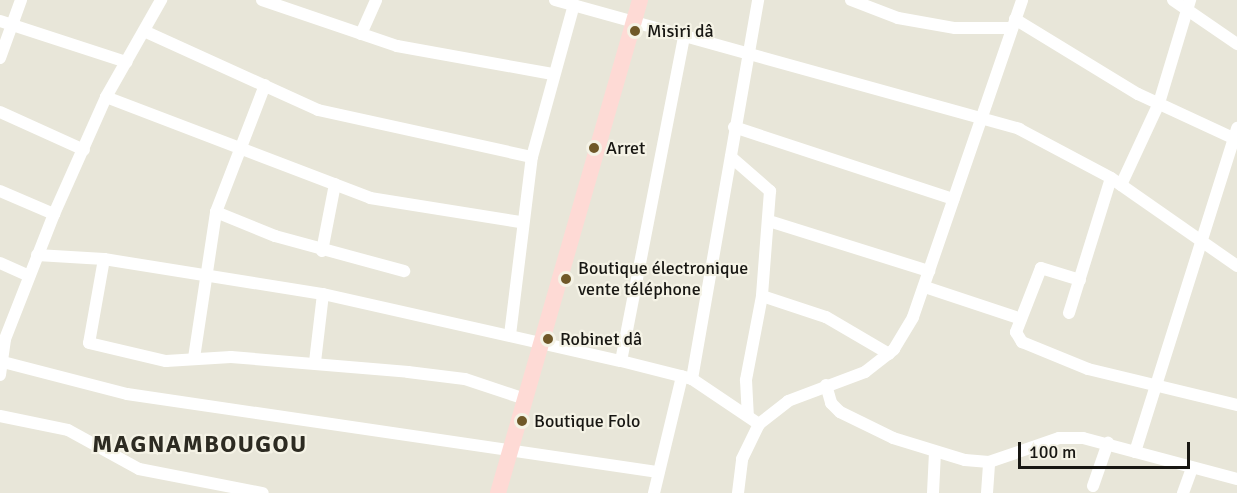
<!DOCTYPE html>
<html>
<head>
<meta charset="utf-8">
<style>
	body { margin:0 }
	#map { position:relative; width:1237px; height:493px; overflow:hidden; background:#e8e6d9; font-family:Signika,sans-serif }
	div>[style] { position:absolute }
	.street>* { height:12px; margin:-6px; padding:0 6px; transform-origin:6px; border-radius:6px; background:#fff }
	.secondary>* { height:16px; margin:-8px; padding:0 8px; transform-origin:8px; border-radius:8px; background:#fedad5 }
	.dots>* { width:16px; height:16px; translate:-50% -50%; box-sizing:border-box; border:3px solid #f5f3e6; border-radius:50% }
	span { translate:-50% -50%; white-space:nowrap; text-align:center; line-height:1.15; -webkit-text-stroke:4.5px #f5f3e6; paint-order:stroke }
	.poi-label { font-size:18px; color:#181713 }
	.left { translate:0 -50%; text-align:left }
	.district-label { font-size:24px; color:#2d2b22; font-weight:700; letter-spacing:1.5px }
	.scale { position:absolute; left:1018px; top:442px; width:172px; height:27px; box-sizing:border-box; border:3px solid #181713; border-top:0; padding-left:8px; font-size:18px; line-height:21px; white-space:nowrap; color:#181713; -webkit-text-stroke:4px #f5f3e6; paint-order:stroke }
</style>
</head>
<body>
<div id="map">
	<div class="street">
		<div style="left:262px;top:0;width:143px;rotate:18.8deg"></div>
		<div style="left:397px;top:46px;width:158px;rotate:10.2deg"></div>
		<div style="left:555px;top:0;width:482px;rotate:15.5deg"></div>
		<div style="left:1019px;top:129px;width:104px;rotate:28deg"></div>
		<div style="left:1111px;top:178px;width:154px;rotate:34.9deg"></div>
		<div style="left:851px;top:0;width:50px;rotate:21deg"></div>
		<div style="left:898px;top:18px;width:58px;rotate:10deg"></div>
		<div style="left:955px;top:28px;width:57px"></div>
		<div style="left:1173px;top:0;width:78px;rotate:34.5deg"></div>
		<div style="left:1015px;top:19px;width:144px;rotate:31.4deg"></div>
		<div style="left:1138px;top:94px;width:109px;rotate:24.9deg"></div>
		<div style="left:0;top:21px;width:133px;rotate:18deg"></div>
		<div style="left:144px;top:31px;width:191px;rotate:24.4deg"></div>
		<div style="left:318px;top:110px;width:219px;rotate:12.4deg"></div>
		<div style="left:361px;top:34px;width:37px;rotate:-66deg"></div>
		<div style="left:0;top:58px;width:62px;rotate:-70.1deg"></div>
		<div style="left:106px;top:97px;width:283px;rotate:20.9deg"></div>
		<div style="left:370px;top:198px;width:152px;rotate:9.1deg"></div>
		<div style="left:0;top:112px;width:92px;rotate:24.3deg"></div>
		<div style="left:734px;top:127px;width:231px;rotate:18.2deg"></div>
		<div style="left:731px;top:157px;width:52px;rotate:41.1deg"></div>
		<div style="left:770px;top:191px;width:105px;rotate:94.4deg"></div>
		<div style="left:762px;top:296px;width:86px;rotate:100.8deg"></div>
		<div style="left:746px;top:380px;width:35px;rotate:87deg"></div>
		<div style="left:1121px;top:185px;width:90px;rotate:-65.1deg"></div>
		<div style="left:1159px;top:103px;width:108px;rotate:-73.2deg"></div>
		<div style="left:0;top:191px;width:59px;rotate:23.1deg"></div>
		<div style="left:216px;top:212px;width:64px;rotate:22.1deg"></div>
		<div style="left:275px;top:236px;width:134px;rotate:15.2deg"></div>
		<div style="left:769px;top:221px;width:168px;rotate:17.4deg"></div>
		<div style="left:322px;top:251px;width:68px;rotate:-79deg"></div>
		<div style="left:37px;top:255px;width:67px;rotate:3.4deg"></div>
		<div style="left:104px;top:259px;width:222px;rotate:9.1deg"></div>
		<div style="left:323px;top:294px;width:305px;rotate:12.7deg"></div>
		<div style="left:621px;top:361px;width:73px;rotate:14.2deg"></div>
		<div style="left:692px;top:379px;width:81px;rotate:33.9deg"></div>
		<div style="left:104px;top:259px;width:85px;rotate:100.1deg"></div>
		<div style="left:89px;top:343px;width:79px;rotate:13.2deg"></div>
		<div style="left:166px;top:361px;width:65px;rotate:-3.5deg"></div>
		<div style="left:231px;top:357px;width:178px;rotate:4.8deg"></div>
		<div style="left:408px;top:372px;width:57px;rotate:7deg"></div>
		<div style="left:465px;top:379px;width:63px;rotate:18.4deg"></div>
		<div style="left:0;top:263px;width:32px;rotate:24deg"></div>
		<div style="left:1080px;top:280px;width:41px;rotate:-162.9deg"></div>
		<div style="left:1041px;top:268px;width:69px;rotate:111.3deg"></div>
		<div style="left:1016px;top:332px;width:12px;rotate:59deg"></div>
		<div style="left:1022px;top:342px;width:71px;rotate:22.2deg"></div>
		<div style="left:1088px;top:369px;width:153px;rotate:13.6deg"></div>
		<div style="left:925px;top:287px;width:101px;rotate:18.4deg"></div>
		<div style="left:762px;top:296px;width:67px;rotate:18.2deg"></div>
		<div style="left:826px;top:317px;width:73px;rotate:30.4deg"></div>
		<div style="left:1069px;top:313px;width:141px;rotate:-72.7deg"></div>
		<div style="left:510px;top:335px;width:179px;rotate:-83deg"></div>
		<div style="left:532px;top:157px;width:158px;rotate:-74.6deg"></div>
		<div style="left:194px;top:358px;width:148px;rotate:-81.4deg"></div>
		<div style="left:216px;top:212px;width:136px;rotate:-68.9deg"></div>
		<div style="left:621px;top:361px;width:330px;rotate:-79deg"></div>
		<div style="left:3px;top:362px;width:128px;rotate:14.5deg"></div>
		<div style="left:127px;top:394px;width:537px;rotate:8.36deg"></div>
		<div style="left:315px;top:362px;width:68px;rotate:-83.3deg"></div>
		<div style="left:0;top:375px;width:36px;rotate:-82deg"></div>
		<div style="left:5px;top:339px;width:134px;rotate:-68.6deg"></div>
		<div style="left:54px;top:214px;width:128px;rotate:-66deg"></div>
		<div style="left:106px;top:97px;width:112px;rotate:-60.4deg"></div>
		<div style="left:692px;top:379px;width:385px;rotate:-80.1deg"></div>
		<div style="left:826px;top:385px;width:19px;rotate:74deg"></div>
		<div style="left:831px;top:403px;width:13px;rotate:45deg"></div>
		<div style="left:840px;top:412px;width:59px;rotate:26.1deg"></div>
		<div style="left:893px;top:438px;width:75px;rotate:17deg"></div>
		<div style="left:965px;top:460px;width:24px;rotate:5deg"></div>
		<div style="left:989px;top:462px;width:74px;rotate:-18.9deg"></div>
		<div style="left:1059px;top:438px;width:24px"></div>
		<div style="left:1083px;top:438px;width:159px;rotate:14.9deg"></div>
		<div style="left:0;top:416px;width:69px;rotate:11.6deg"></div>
		<div style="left:68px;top:430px;width:81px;rotate:28.8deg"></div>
		<div style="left:139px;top:469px;width:126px;rotate:11deg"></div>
		<div style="left:1135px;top:452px;width:340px;rotate:-72.5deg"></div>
		<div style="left:1093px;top:486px;width:46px;rotate:-70.8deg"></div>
		<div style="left:654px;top:493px;width:120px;rotate:-76.5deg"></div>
		<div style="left:738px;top:493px;width:34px;rotate:-83deg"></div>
		<div style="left:742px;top:459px;width:39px;rotate:-64deg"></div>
		<div style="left:759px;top:424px;width:37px;rotate:-38deg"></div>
		<div style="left:788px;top:401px;width:82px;rotate:-20.6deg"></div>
		<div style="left:865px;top:372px;width:37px;rotate:-38deg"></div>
		<div style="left:894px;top:349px;width:37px;rotate:-59deg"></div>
		<div style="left:913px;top:317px;width:335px;rotate:-71deg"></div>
		<div style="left:933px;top:493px;width:41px;rotate:-87.2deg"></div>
		<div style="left:987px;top:493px;width:31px;rotate:-86deg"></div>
		<div style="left:1183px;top:493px;width:27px;rotate:-70deg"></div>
	</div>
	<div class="secondary">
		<div style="left:498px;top:493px;width:513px;rotate:-73.93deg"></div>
	</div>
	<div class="dots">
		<div style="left:635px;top:31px;background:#6f5828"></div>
		<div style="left:594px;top:148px;background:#6f5828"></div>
		<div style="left:566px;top:279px;background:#6f5828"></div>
		<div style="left:548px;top:339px;background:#6f5828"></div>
		<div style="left:522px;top:421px;background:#6f5828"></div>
	</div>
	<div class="poi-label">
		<span class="left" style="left:647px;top:31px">Misiri dâ</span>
		<span class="left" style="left:606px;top:148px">Arret</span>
		<span class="left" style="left:578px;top:279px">Boutique électronique<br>vente téléphone</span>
		<span class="left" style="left:560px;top:339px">Robinet dâ</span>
		<span class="left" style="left:534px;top:421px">Boutique Folo</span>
	</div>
	<div class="district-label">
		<span style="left:200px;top:445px">MAGNAMBOUGOU</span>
	</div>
	<div class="scale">100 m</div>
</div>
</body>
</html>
